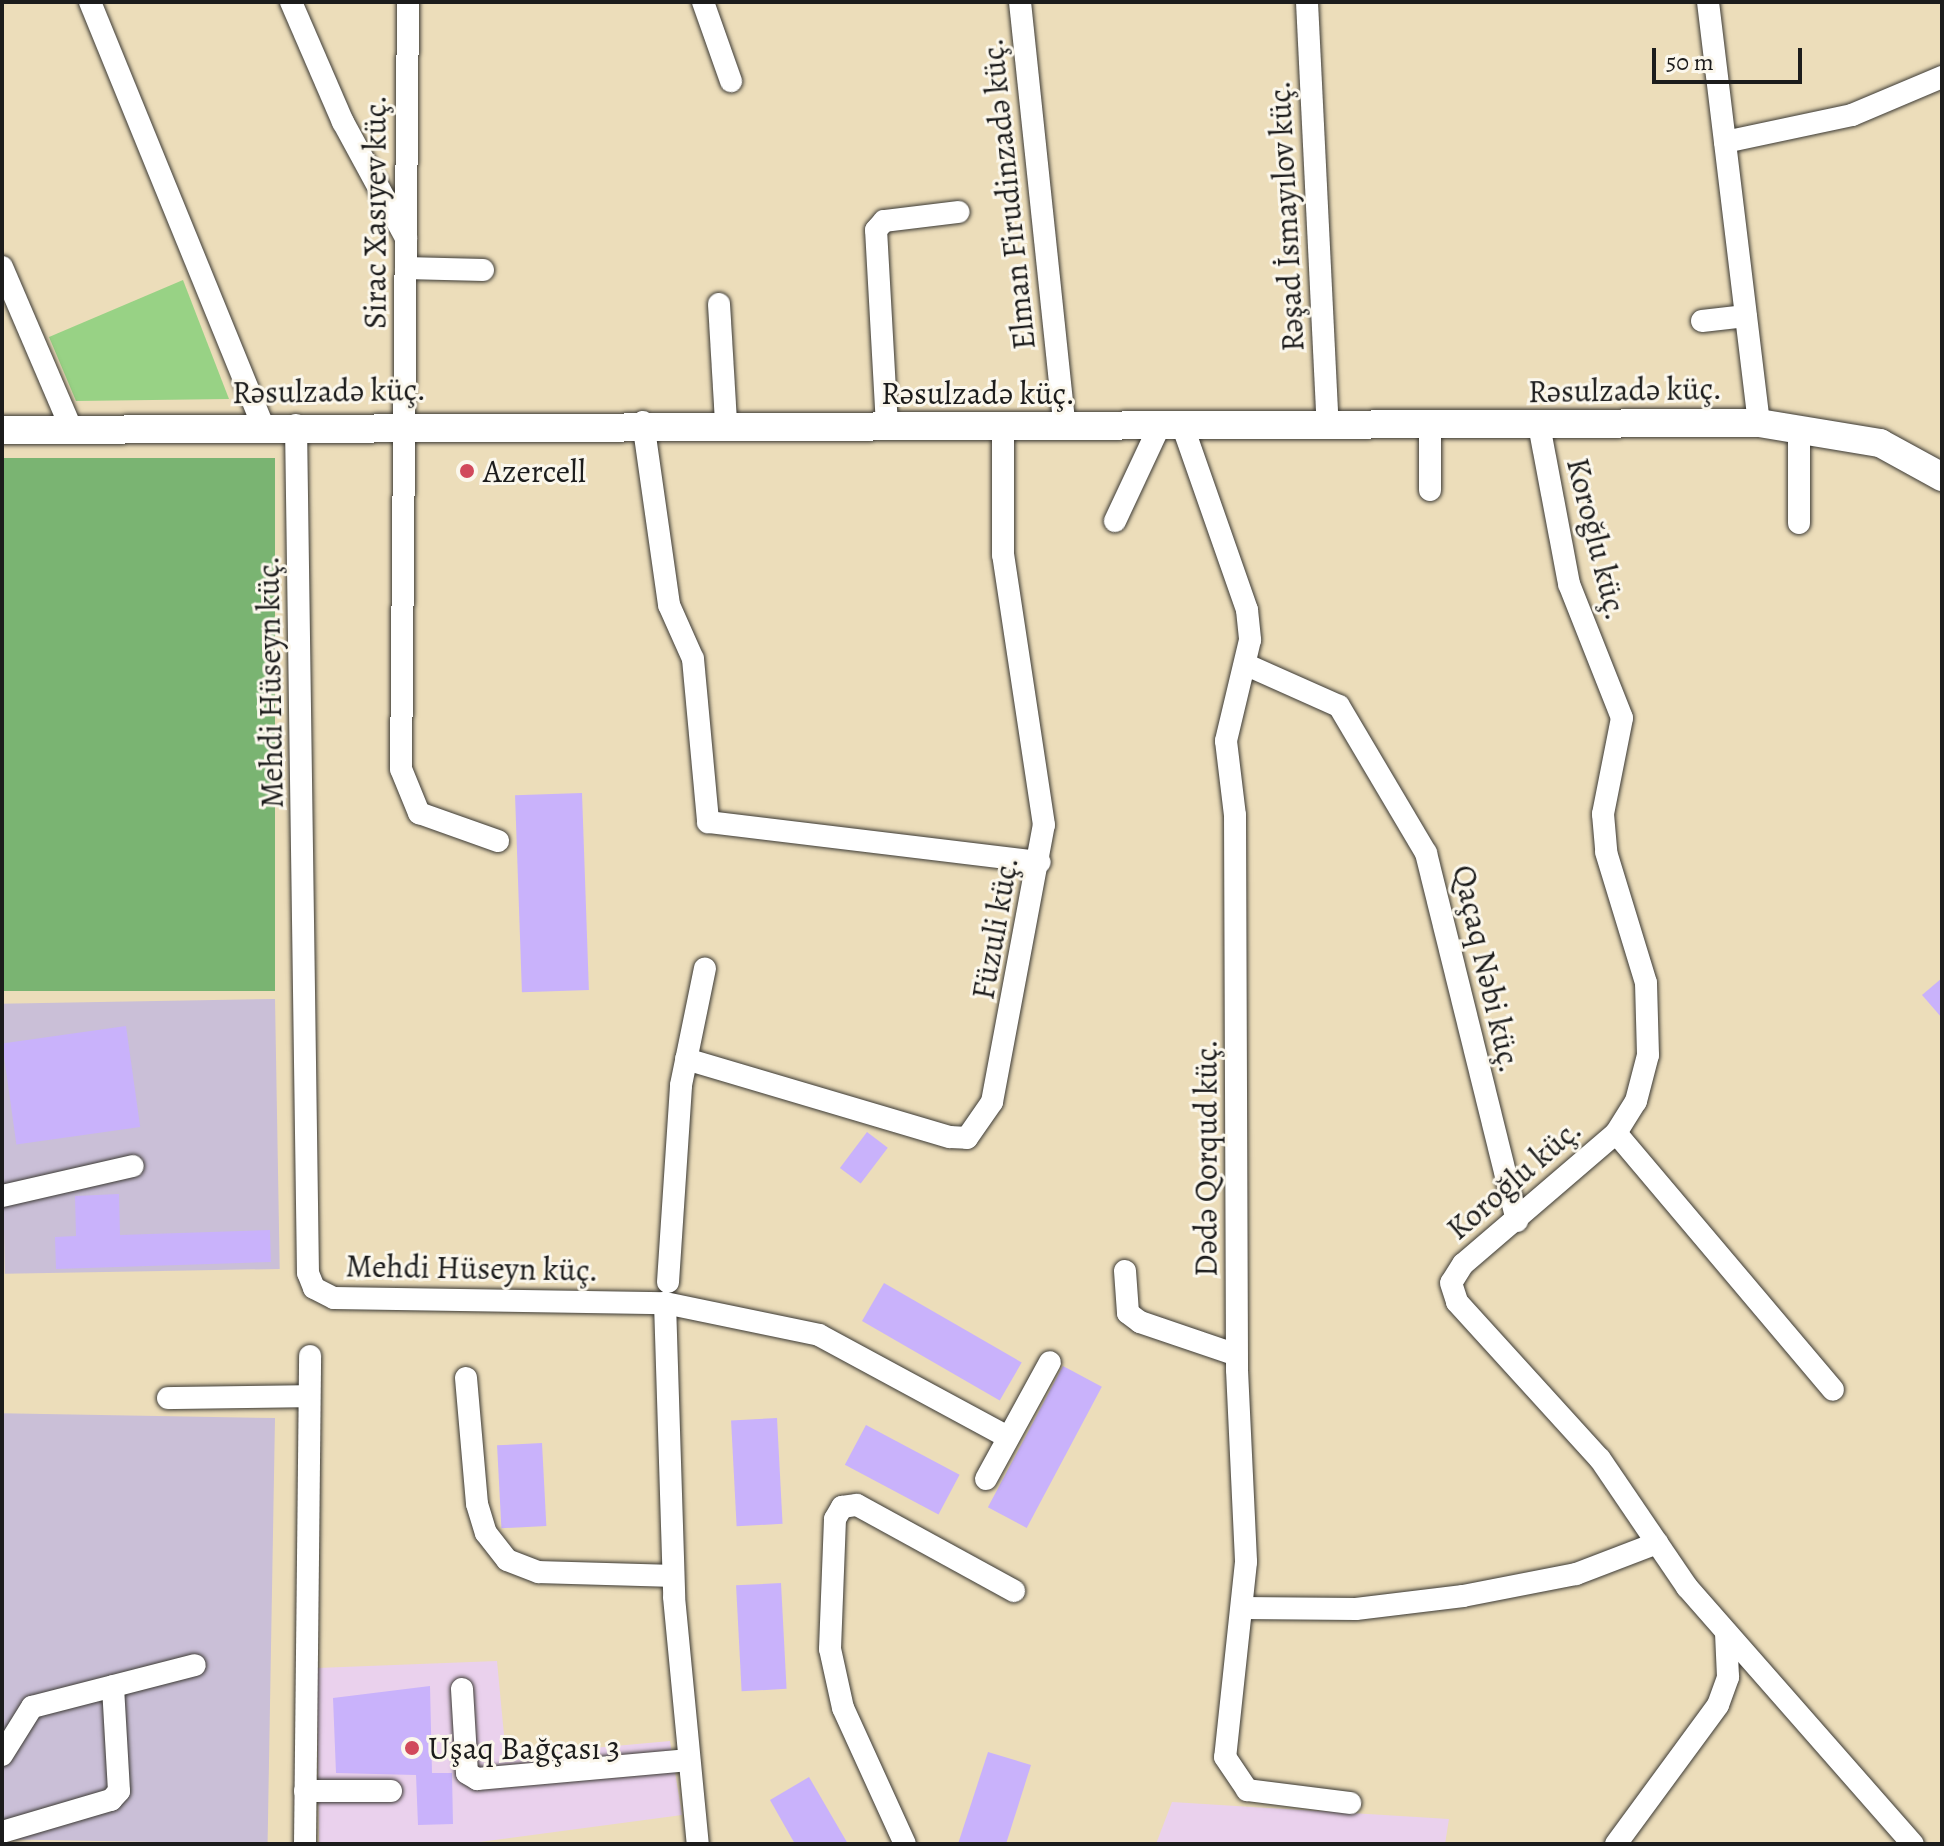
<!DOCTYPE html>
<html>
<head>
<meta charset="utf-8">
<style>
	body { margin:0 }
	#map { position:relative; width:1944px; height:1846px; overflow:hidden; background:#ecddba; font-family:Alegreya,serif }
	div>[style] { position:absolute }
	.built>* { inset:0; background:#ead1ed }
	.industrial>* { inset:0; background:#cabfd7; transform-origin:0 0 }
	.green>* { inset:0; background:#98d285 }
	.forest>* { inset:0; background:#7ab472; transform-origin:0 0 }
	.building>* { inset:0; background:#c9b2fb; transform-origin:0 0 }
	.roads { filter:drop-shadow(0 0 2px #3b3934) drop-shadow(0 0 2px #3b3934) }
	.minor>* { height:22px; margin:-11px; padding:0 11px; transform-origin:11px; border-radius:11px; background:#fff }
	.major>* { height:28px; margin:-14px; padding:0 14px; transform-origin:14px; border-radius:14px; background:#fff }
	.dots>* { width:22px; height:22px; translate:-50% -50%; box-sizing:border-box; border:4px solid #fbf7ec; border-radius:50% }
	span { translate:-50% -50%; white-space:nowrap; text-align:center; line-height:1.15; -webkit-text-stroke:6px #fbf7ec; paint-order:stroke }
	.street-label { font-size:32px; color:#1c1c1c }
	.poi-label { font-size:32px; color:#1c1c1c }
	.left { translate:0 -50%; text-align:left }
	.frame { position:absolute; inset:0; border:4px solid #1c1c1c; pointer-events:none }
	.scale { position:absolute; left:1652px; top:48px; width:150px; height:36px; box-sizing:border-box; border:4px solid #1c1c1c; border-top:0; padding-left:10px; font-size:24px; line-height:28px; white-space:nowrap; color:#1c1c1c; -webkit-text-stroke:6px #fbf7ec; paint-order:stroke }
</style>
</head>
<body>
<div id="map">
	<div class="built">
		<div style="clip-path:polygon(497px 1661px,506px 1756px,670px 1741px,682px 1815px,464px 1844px,319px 1844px,317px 1668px)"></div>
		<div style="clip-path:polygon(1172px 1802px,1449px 1819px,1445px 1844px,1156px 1844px)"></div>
	</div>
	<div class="industrial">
		<div style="left:275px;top:999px;width:270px;height:275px;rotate:89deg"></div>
		<div style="left:275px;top:1418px;width:426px;height:273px;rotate:91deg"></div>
	</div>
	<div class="green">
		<div style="clip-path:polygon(183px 280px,229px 399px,76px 401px,49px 337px)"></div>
	</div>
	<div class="forest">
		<div style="left:275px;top:458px;width:533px;height:273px;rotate:90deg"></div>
	</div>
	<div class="building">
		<div style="left:582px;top:793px;width:197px;height:67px;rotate:88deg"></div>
		<div style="clip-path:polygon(1942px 978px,1942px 1018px,1922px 995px)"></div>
		<div style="left:126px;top:1026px;width:102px;height:125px;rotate:82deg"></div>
		<div style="left:867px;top:1132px;width:26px;height:45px;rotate:37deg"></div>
		<div style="clip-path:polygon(119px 1194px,120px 1235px,270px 1230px,271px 1262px,56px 1269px,55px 1237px,76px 1236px,75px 1196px)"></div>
		<div style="left:884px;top:1283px;width:159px;height:44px;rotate:30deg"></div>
		<div style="left:1063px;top:1366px;width:44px;height:160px;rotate:28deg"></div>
		<div style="left:777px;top:1418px;width:106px;height:46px;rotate:87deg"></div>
		<div style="left:866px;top:1425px;width:106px;height:45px;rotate:28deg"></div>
		<div style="left:542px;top:1443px;width:83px;height:45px;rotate:87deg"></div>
		<div style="left:781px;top:1583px;width:106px;height:45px;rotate:87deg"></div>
		<div style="clip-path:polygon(430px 1686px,432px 1773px,452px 1773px,453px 1824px,418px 1825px,416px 1775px,336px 1773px,333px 1698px)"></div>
		<div style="clip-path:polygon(988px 1752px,1031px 1765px,1006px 1844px,958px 1844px)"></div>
		<div style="clip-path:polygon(809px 1777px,848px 1844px,795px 1844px,770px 1800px)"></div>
	</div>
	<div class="roads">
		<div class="minor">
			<div style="left:90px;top:2px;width:458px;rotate:67.8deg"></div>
			<div style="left:291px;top:2px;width:131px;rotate:66.6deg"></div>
			<div style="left:343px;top:122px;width:132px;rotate:61.5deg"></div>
			<div style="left:408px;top:2px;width:767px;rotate:90.52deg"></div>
			<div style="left:401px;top:769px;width:48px;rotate:67.8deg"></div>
			<div style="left:419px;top:813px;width:84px;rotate:19.5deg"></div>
			<div style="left:703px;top:2px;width:84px;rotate:70.5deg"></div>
			<div style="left:1020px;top:2px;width:428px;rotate:84deg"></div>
			<div style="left:1307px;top:2px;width:425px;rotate:87.2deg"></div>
			<div style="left:1708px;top:2px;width:424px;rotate:83.1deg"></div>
			<div style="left:1725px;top:142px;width:130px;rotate:-12deg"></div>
			<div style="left:1852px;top:115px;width:98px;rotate:-22.9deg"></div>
			<div style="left:2px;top:267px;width:177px;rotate:66.8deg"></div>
			<div style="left:406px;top:268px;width:77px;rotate:1.5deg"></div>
			<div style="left:719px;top:304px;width:119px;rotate:86.6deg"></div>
			<div style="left:1702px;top:321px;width:44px;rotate:-6.5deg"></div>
			<div style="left:643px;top:422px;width:185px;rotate:81.9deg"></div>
			<div style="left:669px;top:605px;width:59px;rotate:66deg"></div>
			<div style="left:693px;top:659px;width:164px;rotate:84.7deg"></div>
			<div style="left:708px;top:822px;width:334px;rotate:6.9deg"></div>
			<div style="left:296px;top:425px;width:848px;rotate:89.19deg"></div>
			<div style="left:308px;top:1273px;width:16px;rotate:68deg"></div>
			<div style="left:314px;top:1288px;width:22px;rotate:27deg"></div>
			<div style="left:334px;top:1298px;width:331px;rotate:0.9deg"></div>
			<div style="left:665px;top:1303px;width:294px;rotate:88.2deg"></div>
			<div style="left:674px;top:1597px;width:248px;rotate:84.5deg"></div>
			<div style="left:1539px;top:425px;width:162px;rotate:79.3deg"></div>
			<div style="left:1569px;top:584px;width:144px;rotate:68.4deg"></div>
			<div style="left:1622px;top:718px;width:98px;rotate:101.2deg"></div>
			<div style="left:1603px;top:814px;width:38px;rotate:85deg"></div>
			<div style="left:1606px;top:852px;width:137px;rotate:73deg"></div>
			<div style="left:1646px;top:983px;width:72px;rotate:88.4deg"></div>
			<div style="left:1648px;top:1055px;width:48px;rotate:104.6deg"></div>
			<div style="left:1636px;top:1101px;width:38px;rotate:122deg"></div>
			<div style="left:1616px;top:1133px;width:201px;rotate:139.4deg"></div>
			<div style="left:1463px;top:1264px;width:22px;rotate:122deg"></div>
			<div style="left:1451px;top:1283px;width:20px;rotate:72deg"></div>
			<div style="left:1457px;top:1302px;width:212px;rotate:47.7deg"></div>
			<div style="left:1600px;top:1459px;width:155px;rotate:55.8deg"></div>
			<div style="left:1687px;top:1587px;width:342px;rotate:48.7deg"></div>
			<div style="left:887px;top:426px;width:196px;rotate:-93.2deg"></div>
			<div style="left:876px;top:230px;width:12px;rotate:-48deg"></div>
			<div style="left:884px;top:221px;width:75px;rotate:-6.9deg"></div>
			<div style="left:1430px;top:426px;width:64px;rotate:90deg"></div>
			<div style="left:1183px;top:427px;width:194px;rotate:70.7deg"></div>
			<div style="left:1247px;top:610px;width:30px;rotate:84deg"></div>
			<div style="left:1250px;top:640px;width:104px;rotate:103.4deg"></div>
			<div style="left:1226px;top:741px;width:75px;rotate:83.1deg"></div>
			<div style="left:1235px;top:815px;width:555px;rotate:89.79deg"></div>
			<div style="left:1237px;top:1370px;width:192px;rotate:87.3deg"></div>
			<div style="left:1246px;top:1562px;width:196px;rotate:96.1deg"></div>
			<div style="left:1225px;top:1757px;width:40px;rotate:56deg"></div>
			<div style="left:1247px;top:1790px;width:104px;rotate:7.2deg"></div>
			<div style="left:1799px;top:428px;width:95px;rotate:90deg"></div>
			<div style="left:1115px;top:521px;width:104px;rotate:-64.9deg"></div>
			<div style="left:1249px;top:666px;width:98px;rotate:24deg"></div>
			<div style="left:1339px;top:706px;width:171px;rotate:59.4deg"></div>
			<div style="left:1426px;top:853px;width:379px;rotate:76.1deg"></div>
			<div style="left:686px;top:1059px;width:275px;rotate:16.5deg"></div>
			<div style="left:950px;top:1137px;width:17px;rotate:3deg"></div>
			<div style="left:967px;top:1138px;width:44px;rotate:-55.2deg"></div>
			<div style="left:992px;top:1102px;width:282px;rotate:-79.4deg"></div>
			<div style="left:1044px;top:825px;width:273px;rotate:-98.6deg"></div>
			<div style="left:1003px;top:555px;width:127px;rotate:-90deg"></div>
			<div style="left:1616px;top:1133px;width:336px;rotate:49.8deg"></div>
			<div style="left:2px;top:1196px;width:134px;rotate:-12.9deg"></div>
			<div style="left:1125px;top:1271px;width:42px;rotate:85.9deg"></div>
			<div style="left:1128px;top:1313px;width:15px;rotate:37deg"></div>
			<div style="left:1140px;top:1322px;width:102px;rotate:18.8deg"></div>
			<div style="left:668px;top:1282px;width:197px;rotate:-86.2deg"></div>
			<div style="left:681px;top:1085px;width:119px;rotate:-78.4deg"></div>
			<div style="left:665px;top:1303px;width:157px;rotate:11.7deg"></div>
			<div style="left:819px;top:1335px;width:215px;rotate:28.4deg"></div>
			<div style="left:466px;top:1378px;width:126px;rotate:85deg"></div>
			<div style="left:477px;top:1504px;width:30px;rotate:73deg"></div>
			<div style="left:486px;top:1533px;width:34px;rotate:52deg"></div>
			<div style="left:507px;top:1560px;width:34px;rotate:21deg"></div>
			<div style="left:539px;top:1572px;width:134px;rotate:1.7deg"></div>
			<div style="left:168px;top:1398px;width:141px;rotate:-0.8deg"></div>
			<div style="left:986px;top:1479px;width:133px;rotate:-61.3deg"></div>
			<div style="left:1242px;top:1608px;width:114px;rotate:0.5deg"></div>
			<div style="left:1356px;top:1609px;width:108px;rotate:-6.9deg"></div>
			<div style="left:1463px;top:1596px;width:115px;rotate:-11deg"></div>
			<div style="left:1576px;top:1574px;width:87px;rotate:-20.9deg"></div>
			<div style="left:462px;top:1689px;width:84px;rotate:86.6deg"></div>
			<div style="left:467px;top:1773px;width:12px;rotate:31deg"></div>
			<div style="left:477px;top:1779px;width:213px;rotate:-5.1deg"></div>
			<div style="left:2px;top:1755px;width:57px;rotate:-58deg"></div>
			<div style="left:32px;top:1707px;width:168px;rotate:-14.4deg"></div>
			<div style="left:305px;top:1791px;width:86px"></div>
			<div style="left:2px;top:1832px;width:114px;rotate:-16.4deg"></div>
			<div style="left:111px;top:1800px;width:12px;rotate:-48deg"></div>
			<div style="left:119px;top:1791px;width:105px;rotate:-93.3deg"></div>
			<div style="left:305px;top:1844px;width:488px;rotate:-89.4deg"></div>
			<div style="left:905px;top:1844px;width:149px;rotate:-114.5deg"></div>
			<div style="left:843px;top:1708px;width:60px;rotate:-102.4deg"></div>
			<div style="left:830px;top:1649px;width:130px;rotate:-87.8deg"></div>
			<div style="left:835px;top:1519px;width:14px;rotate:-60deg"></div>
			<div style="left:842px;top:1507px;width:15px;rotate:-8deg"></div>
			<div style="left:857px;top:1505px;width:179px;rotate:28.7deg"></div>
			<div style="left:1616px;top:1844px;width:172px;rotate:-53.7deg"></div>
			<div style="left:1718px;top:1705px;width:30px;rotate:-70deg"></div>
			<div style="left:1728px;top:1677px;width:44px;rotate:-92.6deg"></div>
		</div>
		<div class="major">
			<div style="left:2px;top:430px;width:1757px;rotate:-0.23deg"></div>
			<div style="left:1759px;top:423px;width:123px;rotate:9.4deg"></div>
			<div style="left:1880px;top:443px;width:71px;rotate:28.7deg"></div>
		</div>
	</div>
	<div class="dots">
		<div style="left:467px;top:471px;background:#d1495b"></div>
		<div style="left:412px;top:1748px;background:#d1495b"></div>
	</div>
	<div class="street-label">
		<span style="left:1008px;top:194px;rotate:-96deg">Elman Firudinzadə küç.</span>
		<span style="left:375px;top:212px;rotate:-90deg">Sirac Xasıyev küç.</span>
		<span style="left:1286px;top:216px;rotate:-93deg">Rəşad İsmayılov küç.</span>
		<span style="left:1625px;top:390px;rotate:-1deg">Rəsulzadə küç.</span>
		<span style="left:329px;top:391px;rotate:-1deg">Rəsulzadə küç.</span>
		<span style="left:978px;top:393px">Rəsulzadə küç.</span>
		<span style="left:1597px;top:539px;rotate:76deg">Koroğlu küç.</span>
		<span style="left:270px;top:682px;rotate:-91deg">Mehdi Hüseyn küç.</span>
		<span style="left:995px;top:928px;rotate:-80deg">Füzuli küç.</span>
		<span style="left:1487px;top:969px;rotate:77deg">Qaçaq Nəbi küç.</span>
		<span style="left:1206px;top:1158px;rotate:-90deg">Dədə Qorqud küç.</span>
		<span style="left:1514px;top:1179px;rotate:-41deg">Koroğlu küç.</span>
		<span style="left:472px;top:1268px;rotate:1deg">Mehdi Hüseyn küç.</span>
	</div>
	<div class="poi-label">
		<span class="left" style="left:483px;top:471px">Azercell</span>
		<span class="left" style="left:428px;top:1748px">Uşaq Bağçası 3</span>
	</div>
	<div class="frame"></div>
	<div class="scale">50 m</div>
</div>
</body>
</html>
